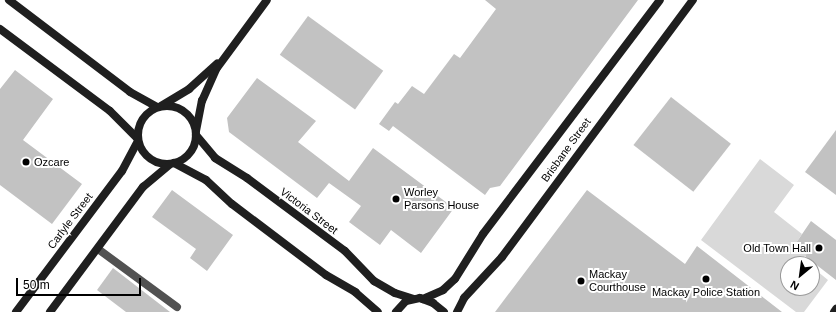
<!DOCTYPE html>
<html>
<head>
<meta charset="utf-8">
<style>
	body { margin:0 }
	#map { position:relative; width:836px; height:312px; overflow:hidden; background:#fff; font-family:Helvetica,sans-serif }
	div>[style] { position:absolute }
	.green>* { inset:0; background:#d9d9d9 }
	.building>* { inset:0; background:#c2c2c2; transform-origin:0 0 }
	.lane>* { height:8px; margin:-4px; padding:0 4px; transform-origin:4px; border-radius:4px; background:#525252 }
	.secondary>* { height:8px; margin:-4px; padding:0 4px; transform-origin:4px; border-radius:4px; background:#1f1f1f }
	.secondary>.ring { margin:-4px; padding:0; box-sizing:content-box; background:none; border:8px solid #1f1f1f; border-radius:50% }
	.dots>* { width:11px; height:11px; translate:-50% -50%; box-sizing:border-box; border:2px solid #fff; border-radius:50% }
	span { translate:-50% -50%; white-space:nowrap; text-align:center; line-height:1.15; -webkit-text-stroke:4px #fff; paint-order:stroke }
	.street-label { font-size:11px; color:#000 }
	.poi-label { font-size:11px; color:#000 }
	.left { translate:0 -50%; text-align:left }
	.right { translate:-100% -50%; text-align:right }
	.north { position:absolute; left:780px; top:256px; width:40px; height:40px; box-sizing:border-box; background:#fff; border:1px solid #999; border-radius:50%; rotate:209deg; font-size:11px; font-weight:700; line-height:16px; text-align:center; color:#000 }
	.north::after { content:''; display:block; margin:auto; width:14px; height:18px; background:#000; clip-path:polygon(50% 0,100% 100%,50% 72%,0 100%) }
	.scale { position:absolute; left:16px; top:278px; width:125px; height:18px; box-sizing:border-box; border:2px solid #000; border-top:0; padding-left:5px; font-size:12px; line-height:14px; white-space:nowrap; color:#000; -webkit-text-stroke:3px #fff; paint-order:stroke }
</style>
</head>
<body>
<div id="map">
	<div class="green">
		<div style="clip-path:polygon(760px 159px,794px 185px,774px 212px,802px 234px,796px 243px,808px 252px,802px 260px,807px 264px,788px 264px,788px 288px,812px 288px,812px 267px,828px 280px,804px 312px,796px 312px,701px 240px)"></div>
	</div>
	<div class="building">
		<div style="clip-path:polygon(485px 0,638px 0,500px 186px,490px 188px,485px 195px,393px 126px,389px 131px,379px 124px,395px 102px,398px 104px,412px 86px,424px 94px,454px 54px,460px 58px,496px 9px)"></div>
		<div style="left:308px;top:16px;width:93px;height:48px;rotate:36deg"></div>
		<div style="clip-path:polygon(15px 70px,53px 99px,23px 140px,82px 184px,52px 224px,0 185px,0 89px)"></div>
		<div style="clip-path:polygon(257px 78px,316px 121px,298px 142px,349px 181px,373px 148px,454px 208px,421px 253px,391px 230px,380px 245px,349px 222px,361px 206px,329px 183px,317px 198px,229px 132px,227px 118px)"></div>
		<div style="left:671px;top:97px;width:76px;height:61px;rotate:38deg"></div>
		<div style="clip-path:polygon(836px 130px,836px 195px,805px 172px)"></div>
		<div style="clip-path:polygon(172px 190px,233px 235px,207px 271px,190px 258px,196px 249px,152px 217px)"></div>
		<div style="clip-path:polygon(587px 190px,685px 264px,697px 246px,782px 312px,495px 312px)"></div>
		<div style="clip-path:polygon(811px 221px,836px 240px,836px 280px,805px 256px,808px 252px,796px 243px)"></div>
		<div style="clip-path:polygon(113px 268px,170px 312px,126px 312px,97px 290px)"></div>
	</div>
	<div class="lane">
		<div style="left:98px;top:249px;width:98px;rotate:36.3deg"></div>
	</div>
	<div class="secondary">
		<div style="left:9px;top:0;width:152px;rotate:37.2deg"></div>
		<div style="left:130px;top:92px;width:31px;rotate:29deg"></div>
		<div style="left:0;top:29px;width:137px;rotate:36.7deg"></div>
		<div style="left:110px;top:111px;width:38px;rotate:45deg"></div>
		<div class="ring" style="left:138px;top:106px;width:50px;height:50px"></div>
		<div style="left:161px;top:106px;width:33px;rotate:-31deg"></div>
		<div style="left:189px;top:89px;width:38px;rotate:-42deg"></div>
		<div style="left:196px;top:131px;width:31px;rotate:-79deg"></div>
		<div style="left:202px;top:101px;width:36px;rotate:-66deg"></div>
		<div style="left:217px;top:68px;width:84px;rotate:-53.7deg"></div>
		<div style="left:196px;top:135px;width:30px;rotate:50deg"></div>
		<div style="left:215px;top:158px;width:38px;rotate:32deg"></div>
		<div style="left:247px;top:178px;width:122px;rotate:36.7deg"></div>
		<div style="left:345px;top:251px;width:42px;rotate:46deg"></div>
		<div style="left:374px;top:281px;width:24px;rotate:30deg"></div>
		<div style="left:395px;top:293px;width:19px;rotate:18deg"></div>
		<div style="left:174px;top:163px;width:36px;rotate:28deg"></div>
		<div style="left:206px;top:180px;width:35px;rotate:43deg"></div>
		<div style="left:232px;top:204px;width:118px;rotate:37.1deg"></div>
		<div style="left:326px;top:275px;width:34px;rotate:30deg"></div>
		<div style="left:355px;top:292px;width:30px;rotate:41deg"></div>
		<div style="left:423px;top:299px;width:22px;rotate:-24deg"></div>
		<div style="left:443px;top:290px;width:16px;rotate:-43deg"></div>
		<div style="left:455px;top:279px;width:53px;rotate:-58.1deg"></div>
		<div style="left:483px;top:234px;width:293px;rotate:-52.9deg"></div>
		<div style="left:16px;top:312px;width:176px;rotate:-53.1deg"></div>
		<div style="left:122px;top:171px;width:34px;rotate:-62deg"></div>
		<div style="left:50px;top:312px;width:156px;rotate:-53.4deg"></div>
		<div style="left:143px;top:187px;width:35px;rotate:-40deg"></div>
		<div style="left:396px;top:312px;width:15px;rotate:-48deg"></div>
		<div style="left:406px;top:301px;width:14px;rotate:-12deg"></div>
		<div style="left:420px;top:298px;width:14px;rotate:21deg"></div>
		<div style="left:433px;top:303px;width:14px;rotate:39deg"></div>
		<div style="left:457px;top:312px;width:16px;rotate:-63deg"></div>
		<div style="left:464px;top:298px;width:56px;rotate:-47.2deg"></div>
		<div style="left:502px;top:257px;width:320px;rotate:-53.4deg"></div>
		<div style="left:834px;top:312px;width:4px;rotate:-56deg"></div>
	</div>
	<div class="dots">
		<div style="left:26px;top:162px;background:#000"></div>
		<div style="left:396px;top:199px;background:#000"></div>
		<div style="left:819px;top:248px;background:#000"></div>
		<div style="left:706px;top:279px;background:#000"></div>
		<div style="left:581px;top:281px;background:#000"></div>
	</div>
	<div class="street-label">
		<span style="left:566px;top:150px;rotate:-54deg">Brisbane Street</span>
		<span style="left:309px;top:211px;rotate:37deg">Victoria Street</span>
		<span style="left:70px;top:221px;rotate:-53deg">Carlyle Street</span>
	</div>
	<div class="poi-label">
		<span class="left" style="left:34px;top:162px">Ozcare</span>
		<span class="left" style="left:404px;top:199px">Worley<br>Parsons House</span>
		<span class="right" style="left:811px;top:248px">Old Town Hall</span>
		<span class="left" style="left:589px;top:281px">Mackay<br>Courthouse</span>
		<span style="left:706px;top:292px">Mackay Police Station</span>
	</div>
	<div class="north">N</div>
	<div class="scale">50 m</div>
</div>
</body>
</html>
